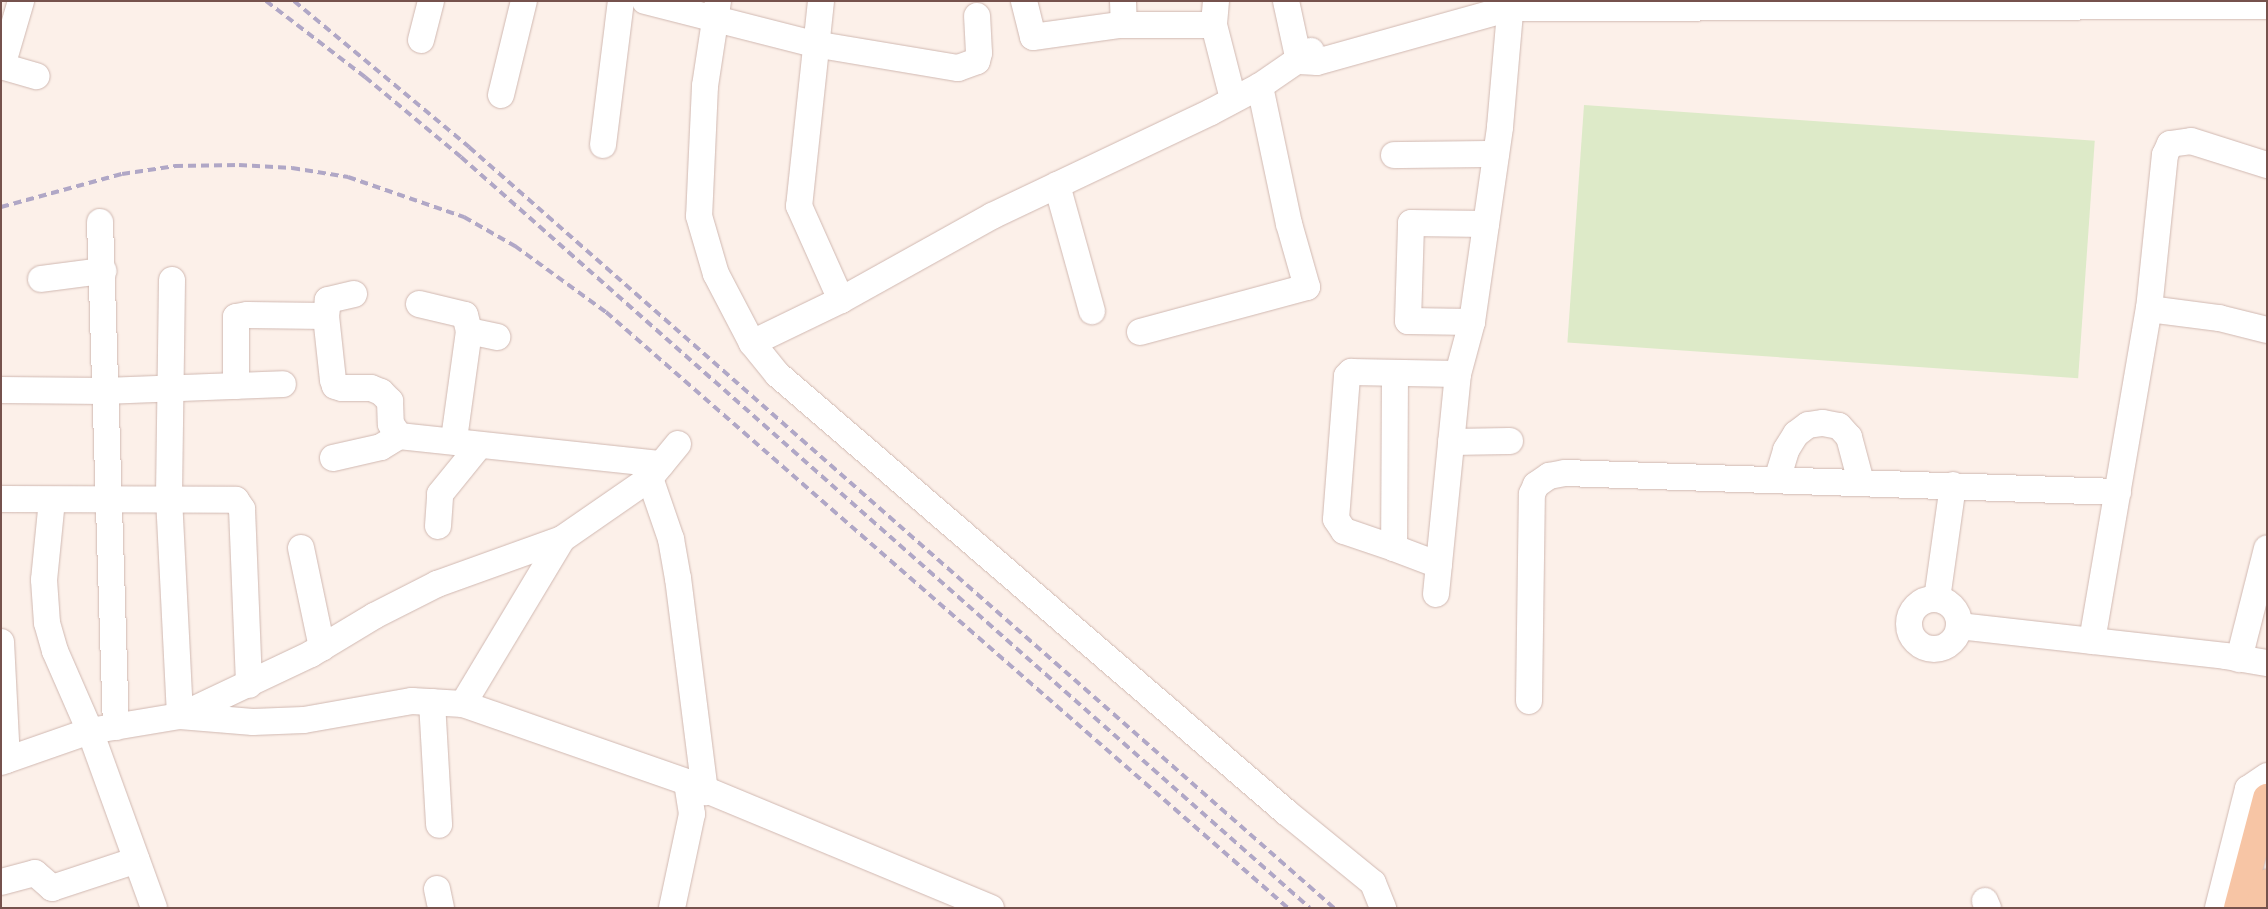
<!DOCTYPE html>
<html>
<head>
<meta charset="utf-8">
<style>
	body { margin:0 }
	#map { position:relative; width:2268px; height:909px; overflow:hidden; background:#fcf0e9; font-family:"Alegreya Sans",sans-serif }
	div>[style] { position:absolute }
	.green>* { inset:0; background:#ddeac8; transform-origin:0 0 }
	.roads { filter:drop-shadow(0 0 1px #d0b8b1) drop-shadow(0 0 1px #d0b8b1) }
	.minor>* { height:26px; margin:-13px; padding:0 13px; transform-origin:13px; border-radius:13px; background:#fff }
	.minor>.ring { margin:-13px; padding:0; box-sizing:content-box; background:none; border:26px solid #fff; border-radius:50% }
	.major>* { height:28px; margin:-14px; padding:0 14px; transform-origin:14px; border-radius:14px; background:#f7c5a5 }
	.rail>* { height:4px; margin-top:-2px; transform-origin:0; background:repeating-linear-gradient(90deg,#b0a7c6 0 8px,transparent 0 13px) }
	span { translate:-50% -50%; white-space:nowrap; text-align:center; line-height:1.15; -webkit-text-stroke:4.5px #fef5f0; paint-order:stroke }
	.frame { position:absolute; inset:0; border:2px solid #76524d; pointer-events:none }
</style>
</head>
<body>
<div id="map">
	<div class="green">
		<div style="left:1584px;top:105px;width:512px;height:238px;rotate:4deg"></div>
	</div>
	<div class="roads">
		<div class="minor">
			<div style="left:645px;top:1px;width:174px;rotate:14.3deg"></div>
			<div style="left:814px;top:44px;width:146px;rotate:9.5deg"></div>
			<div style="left:958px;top:68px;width:20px;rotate:-20deg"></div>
			<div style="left:977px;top:61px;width:8px;rotate:-76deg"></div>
			<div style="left:979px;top:53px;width:37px;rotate:-93deg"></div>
			<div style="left:718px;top:1px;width:86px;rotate:98.7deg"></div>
			<div style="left:705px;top:86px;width:130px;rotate:92.6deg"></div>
			<div style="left:699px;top:216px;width:60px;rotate:73.7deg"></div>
			<div style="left:716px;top:274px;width:78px;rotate:62.4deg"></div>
			<div style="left:752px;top:343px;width:40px;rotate:51deg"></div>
			<div style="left:777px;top:374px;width:672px;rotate:40.71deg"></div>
			<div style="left:1286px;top:812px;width:112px;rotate:39.2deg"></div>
			<div style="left:1373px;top:883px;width:27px;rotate:68deg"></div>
			<div style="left:821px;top:1px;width:206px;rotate:96.1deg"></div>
			<div style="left:799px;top:206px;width:103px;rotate:65.9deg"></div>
			<div style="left:1024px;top:1px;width:37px;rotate:76deg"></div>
			<div style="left:1033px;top:37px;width:88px;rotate:-7.9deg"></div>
			<div style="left:1120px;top:25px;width:94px"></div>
			<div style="left:1123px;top:1px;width:24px;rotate:88deg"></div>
			<div style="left:1216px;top:1px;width:24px;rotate:95deg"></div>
			<div style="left:1214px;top:25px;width:76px;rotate:75.6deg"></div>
			<div style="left:1286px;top:1px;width:61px;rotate:77.8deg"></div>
			<div style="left:421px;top:40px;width:40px;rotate:-75.6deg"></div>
			<div style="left:1299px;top:61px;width:18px;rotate:3deg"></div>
			<div style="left:1317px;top:62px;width:201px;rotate:-15.6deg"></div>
			<div style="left:1511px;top:8px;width:756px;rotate:-0.15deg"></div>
			<div style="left:1px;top:66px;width:37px;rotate:16deg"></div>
			<div style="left:2px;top:66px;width:68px;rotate:-73.7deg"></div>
			<div style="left:501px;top:95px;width:97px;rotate:-76.3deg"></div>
			<div style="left:603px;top:145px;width:145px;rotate:-82.9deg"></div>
			<div style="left:1394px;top:155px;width:102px;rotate:-0.6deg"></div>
			<div style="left:1057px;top:185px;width:131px;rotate:74.5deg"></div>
			<div style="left:100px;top:222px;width:505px;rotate:88.19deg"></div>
			<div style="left:41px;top:279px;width:63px;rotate:-7.4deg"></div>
			<div style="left:172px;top:280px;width:218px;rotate:90.8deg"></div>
			<div style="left:169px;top:498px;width:218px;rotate:87.1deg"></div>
			<div style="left:180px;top:716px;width:145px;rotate:-25.3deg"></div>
			<div style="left:311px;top:654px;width:74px;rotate:-31.1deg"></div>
			<div style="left:374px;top:616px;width:71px;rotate:-26.9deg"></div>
			<div style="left:437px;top:584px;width:133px;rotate:-19.8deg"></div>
			<div style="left:562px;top:539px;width:107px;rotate:-34.7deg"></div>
			<div style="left:650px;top:478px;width:44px;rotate:-50.5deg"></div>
			<div style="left:354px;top:294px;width:27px;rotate:167deg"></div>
			<div style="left:328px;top:300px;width:16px;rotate:97deg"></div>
			<div style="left:326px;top:316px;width:64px;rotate:83.8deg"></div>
			<div style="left:333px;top:380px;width:6px;rotate:72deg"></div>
			<div style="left:335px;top:386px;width:7px;rotate:16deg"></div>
			<div style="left:342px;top:388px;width:29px"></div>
			<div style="left:371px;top:388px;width:11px;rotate:22deg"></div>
			<div style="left:381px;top:392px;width:13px;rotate:45deg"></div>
			<div style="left:390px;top:401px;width:23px;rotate:88deg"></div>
			<div style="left:391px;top:424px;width:14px;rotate:56deg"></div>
			<div style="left:399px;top:436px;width:264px;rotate:6.1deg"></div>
			<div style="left:419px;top:304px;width:47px;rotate:13.4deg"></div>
			<div style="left:465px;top:315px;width:16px;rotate:76deg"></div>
			<div style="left:469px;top:331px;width:109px;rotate:97.9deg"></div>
			<div style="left:2149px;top:309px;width:71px;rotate:7.3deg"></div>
			<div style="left:2219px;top:318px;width:49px;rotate:14deg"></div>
			<div style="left:1472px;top:322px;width:64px;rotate:-179.1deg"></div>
			<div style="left:1408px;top:321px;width:98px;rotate:-88.2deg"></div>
			<div style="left:1411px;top:223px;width:75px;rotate:0.8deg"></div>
			<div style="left:469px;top:331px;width:29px;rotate:12deg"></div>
			<div style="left:1140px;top:332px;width:173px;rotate:-15.1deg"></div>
			<div style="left:1307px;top:287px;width:66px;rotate:-105.9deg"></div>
			<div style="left:1289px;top:224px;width:141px;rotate:-101.9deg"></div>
			<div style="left:752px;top:343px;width:99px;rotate:-25.8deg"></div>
			<div style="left:841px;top:300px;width:173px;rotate:-29.1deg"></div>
			<div style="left:992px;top:216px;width:242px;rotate:-25.4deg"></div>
			<div style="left:1211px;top:112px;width:55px;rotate:-28deg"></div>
			<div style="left:1260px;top:86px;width:62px;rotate:-34.5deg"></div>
			<div style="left:1395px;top:373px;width:175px;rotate:90.3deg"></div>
			<div style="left:1394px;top:548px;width:48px;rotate:20.7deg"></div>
			<div style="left:236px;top:386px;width:69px;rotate:-90deg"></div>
			<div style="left:236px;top:317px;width:11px;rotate:-10deg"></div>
			<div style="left:247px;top:315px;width:79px;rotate:0.7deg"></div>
			<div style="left:1px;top:390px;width:103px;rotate:0.6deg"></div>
			<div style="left:104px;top:391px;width:179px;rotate:-2.2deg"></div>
			<div style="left:1451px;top:442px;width:59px;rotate:-1deg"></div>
			<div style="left:333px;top:458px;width:49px;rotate:-12.9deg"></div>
			<div style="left:381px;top:447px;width:21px;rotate:-31deg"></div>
			<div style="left:650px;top:478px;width:65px;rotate:71deg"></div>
			<div style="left:671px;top:539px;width:40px;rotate:80deg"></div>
			<div style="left:678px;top:578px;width:216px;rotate:82.8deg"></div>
			<div style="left:1777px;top:480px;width:31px;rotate:-73deg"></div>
			<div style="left:1786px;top:450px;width:19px;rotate:-58deg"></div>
			<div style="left:1796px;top:434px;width:15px;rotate:-37deg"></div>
			<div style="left:1808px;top:425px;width:15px;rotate:-8deg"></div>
			<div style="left:1823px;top:423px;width:16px;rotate:11deg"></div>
			<div style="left:1839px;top:426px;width:15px;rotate:48deg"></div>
			<div style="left:1849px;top:437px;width:47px;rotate:75.1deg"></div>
			<div style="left:1px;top:499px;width:235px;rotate:0.2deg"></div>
			<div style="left:236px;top:500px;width:11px;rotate:56deg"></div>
			<div style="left:242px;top:509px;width:176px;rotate:87.7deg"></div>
			<div style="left:52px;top:500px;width:80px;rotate:95.7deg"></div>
			<div style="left:44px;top:580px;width:43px;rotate:86deg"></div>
			<div style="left:47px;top:623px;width:29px;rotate:74deg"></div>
			<div style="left:55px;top:651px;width:87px;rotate:66.4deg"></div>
			<div style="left:90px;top:731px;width:188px;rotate:70.1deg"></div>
			<div style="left:438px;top:526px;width:32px;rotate:-86deg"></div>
			<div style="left:440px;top:494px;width:62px;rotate:-50.9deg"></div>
			<div style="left:301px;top:548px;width:102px;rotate:78.1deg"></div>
			<div style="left:1394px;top:548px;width:53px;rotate:-161.2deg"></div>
			<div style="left:1344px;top:531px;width:14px;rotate:-124deg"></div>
			<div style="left:1336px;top:519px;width:143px;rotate:-85.6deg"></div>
			<div style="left:1347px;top:376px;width:6px;rotate:-45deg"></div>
			<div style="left:1351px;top:372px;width:107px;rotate:1.1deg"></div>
			<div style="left:1436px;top:594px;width:221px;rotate:-84.3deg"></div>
			<div style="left:1458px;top:374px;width:54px;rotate:-74.9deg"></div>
			<div style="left:1472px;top:322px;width:197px;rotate:-81.8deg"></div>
			<div style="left:1500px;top:127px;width:126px;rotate:-85deg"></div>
			<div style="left:1937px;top:599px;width:115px;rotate:-82deg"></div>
			<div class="ring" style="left:1909px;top:599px;width:24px;height:24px"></div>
			<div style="left:1959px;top:626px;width:268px;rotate:6.4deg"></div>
			<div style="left:2225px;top:656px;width:43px;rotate:9.5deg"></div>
			<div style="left:2092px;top:641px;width:337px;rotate:-80.3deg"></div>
			<div style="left:2149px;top:309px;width:155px;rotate:-84.1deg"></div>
			<div style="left:2165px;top:155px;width:12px;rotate:-66deg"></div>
			<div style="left:2170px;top:144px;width:21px;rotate:-8deg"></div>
			<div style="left:2191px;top:141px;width:80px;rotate:17.5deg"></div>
			<div style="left:1px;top:642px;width:118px;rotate:87.1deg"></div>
			<div style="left:2239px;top:659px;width:114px;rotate:-75.8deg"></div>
			<div style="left:1529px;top:701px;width:207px;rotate:-89.2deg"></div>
			<div style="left:1532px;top:494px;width:10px;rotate:-66deg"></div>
			<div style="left:1536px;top:485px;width:16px;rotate:-35deg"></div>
			<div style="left:1549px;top:476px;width:16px;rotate:-11deg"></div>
			<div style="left:1565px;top:473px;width:553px;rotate:1.97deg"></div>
			<div style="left:432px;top:702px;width:123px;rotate:86.7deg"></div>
			<div style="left:463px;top:704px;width:192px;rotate:-59deg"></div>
			<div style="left:1px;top:762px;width:94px;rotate:-19.2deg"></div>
			<div style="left:90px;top:731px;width:91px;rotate:-9.5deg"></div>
			<div style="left:180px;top:716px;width:73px;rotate:4.7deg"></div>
			<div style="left:253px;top:722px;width:51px;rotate:-2.2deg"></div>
			<div style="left:304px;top:720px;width:110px;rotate:-10deg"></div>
			<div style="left:412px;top:701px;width:51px;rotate:3.4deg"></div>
			<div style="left:463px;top:704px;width:237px;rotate:19.2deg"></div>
			<div style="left:687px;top:782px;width:329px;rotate:22.5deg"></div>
			<div style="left:1px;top:882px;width:35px;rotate:-15deg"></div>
			<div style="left:35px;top:873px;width:23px;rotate:41deg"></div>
			<div style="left:52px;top:888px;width:89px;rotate:-18.2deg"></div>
			<div style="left:437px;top:889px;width:19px;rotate:78deg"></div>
			<div style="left:1985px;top:901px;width:8px;rotate:67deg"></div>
			<div style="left:672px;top:908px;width:96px;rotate:-78deg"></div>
			<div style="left:692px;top:814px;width:32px;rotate:-99deg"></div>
			<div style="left:2218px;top:908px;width:123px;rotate:-75.9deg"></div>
			<div style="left:2248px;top:789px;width:23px;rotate:-34deg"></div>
		</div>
		<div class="major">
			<div style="left:2238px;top:908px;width:114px;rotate:-75.2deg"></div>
			<div style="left:2259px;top:908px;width:26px;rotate:-72deg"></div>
		</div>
	</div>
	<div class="rail">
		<div style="left:266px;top:1px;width:125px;rotate:37.5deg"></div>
		<div style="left:365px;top:77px;width:125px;rotate:39.8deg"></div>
		<div style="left:461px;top:157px;width:1133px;rotate:41.5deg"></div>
		<div style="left:294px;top:1px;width:228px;rotate:39.8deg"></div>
		<div style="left:469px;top:147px;width:1152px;rotate:41.34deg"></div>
		<div style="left:1px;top:207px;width:125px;rotate:-15.3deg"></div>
		<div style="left:122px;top:174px;width:54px;rotate:-8.6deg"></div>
		<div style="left:175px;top:166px;width:64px;rotate:-0.9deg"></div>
		<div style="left:239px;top:165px;width:53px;rotate:3.2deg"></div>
		<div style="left:292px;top:168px;width:57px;rotate:9.1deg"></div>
		<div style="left:348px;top:177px;width:123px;rotate:19deg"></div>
		<div style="left:464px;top:217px;width:59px;rotate:29.6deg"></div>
		<div style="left:515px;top:246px;width:112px;rotate:36deg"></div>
		<div style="left:606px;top:312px;width:906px;rotate:41.15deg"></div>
	</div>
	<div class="frame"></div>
</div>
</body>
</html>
